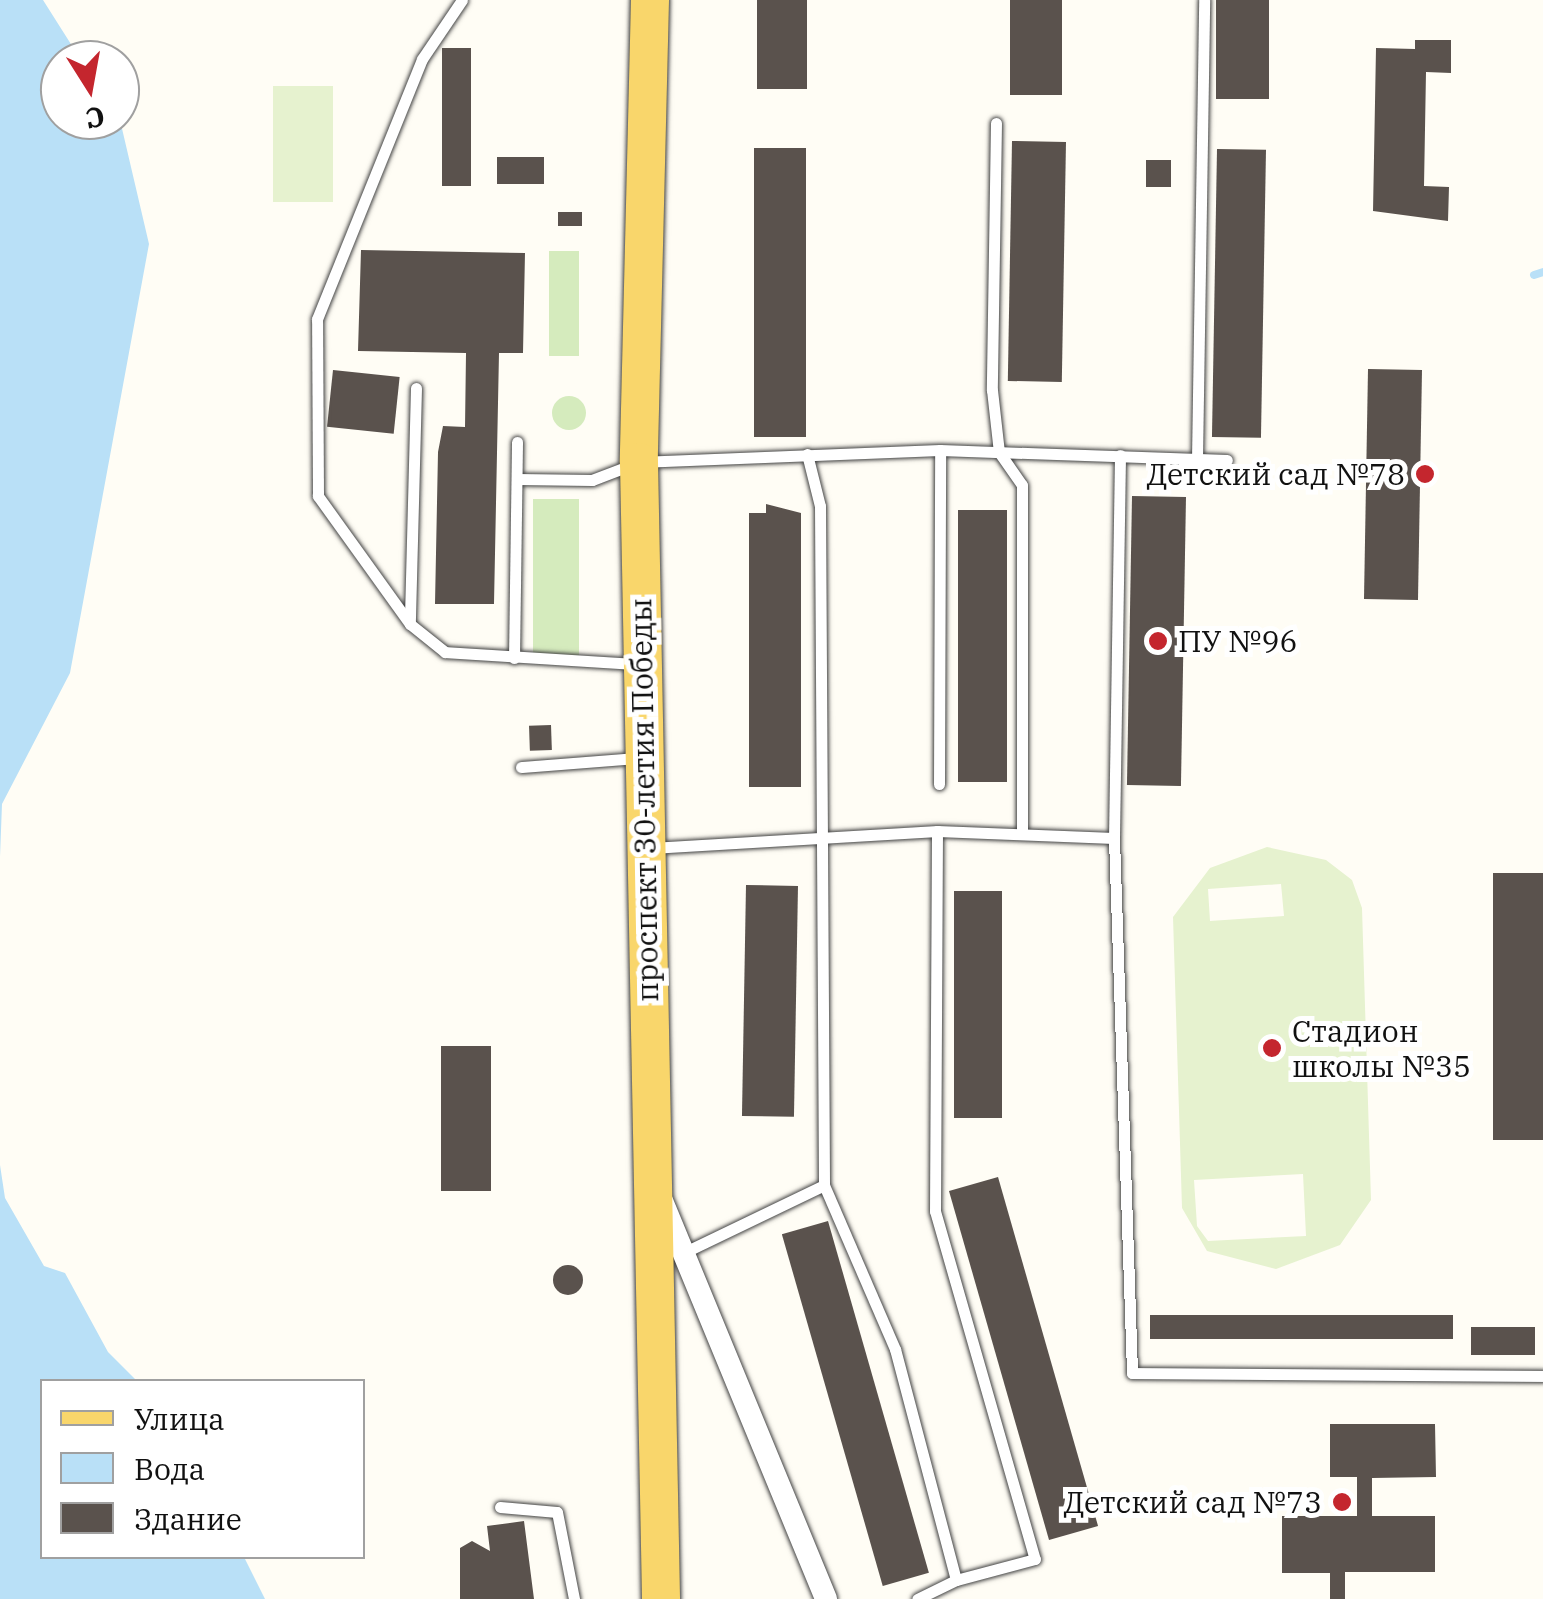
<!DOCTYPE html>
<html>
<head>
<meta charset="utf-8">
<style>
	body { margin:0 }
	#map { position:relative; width:1543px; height:1599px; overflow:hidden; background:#fffdf5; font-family:"IBM Plex Serif",serif }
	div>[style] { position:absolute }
	.green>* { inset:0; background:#d5ebbd; transform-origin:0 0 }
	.round { border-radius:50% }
	.pitch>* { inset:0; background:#e6f2cf; transform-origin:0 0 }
	.water>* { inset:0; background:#b9e0f7 }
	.stream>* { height:8px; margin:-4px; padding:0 4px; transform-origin:4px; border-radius:4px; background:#b9e0f7 }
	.building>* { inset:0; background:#5a524d; transform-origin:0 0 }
	.roads { filter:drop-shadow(0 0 2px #444) drop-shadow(0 0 2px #444) }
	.lane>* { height:11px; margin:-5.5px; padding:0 5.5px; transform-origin:5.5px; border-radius:5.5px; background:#fff }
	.street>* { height:22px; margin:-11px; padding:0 11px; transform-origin:11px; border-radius:11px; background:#fff }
	.primary>* { height:38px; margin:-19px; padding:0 19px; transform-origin:19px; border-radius:19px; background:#f9d66b }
	.dots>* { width:28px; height:28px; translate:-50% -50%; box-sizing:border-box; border:5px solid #fff; border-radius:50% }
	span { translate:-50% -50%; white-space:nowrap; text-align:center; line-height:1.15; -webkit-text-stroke:10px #fff; paint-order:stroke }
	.poi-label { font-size:30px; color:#111 }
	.right { translate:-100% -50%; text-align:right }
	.left { translate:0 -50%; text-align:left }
	.street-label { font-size:30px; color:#111 }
	.legend { position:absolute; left:40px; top:1379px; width:325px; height:180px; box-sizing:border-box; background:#fff; border:2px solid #a0a0a0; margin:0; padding:12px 18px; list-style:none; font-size:30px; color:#111 }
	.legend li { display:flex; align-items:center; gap:20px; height:50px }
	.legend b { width:50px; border:2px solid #a0a0a0 }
	.north { position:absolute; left:40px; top:40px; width:100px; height:100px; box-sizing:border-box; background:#fff; border:2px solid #a0a0a0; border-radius:50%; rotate:169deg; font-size:28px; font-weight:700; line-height:40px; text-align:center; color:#111 }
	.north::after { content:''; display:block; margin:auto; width:35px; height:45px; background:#c4262e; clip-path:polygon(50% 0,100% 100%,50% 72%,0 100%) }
</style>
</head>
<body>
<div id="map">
	<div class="green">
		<div style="left:549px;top:251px;width:30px;height:105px"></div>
		<div class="round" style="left:552px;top:396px;width:34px;height:34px"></div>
		<div style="left:533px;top:499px;width:46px;height:157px"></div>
	</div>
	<div class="pitch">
		<div style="left:273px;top:86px;width:60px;height:116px"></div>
		<div style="clip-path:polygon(evenodd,1267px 847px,1326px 860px,1352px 880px,1362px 908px,1371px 1200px,1340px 1245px,1276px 1269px,1207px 1251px,1182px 1208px,1173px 917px,1210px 868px,1267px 847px,1281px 884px,1284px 916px,1210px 921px,1208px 889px,1281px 884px,1267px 847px,1303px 1174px,1306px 1236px,1208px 1241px,1197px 1226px,1194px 1180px,1303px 1174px)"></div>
	</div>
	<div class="water">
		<div style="clip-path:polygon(0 0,43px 0,81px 60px,60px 60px,60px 120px,120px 120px,149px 244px,70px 673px,2px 804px,0 857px)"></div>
		<div style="clip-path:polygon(0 1165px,5px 1198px,44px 1266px,65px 1273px,108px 1352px,137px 1381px,42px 1382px,42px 1556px,244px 1557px,265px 1599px,0 1599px)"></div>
	</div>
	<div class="stream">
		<div style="left:1534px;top:275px;width:9px;rotate:-18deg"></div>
	</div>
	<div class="building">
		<div style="left:757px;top:0;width:50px;height:89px"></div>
		<div style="left:1010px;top:0;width:52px;height:95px"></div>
		<div style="left:1216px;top:0;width:53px;height:99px"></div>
		<div style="clip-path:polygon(1415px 40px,1451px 40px,1451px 73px,1426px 72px,1424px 186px,1449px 187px,1448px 221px,1373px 211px,1376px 48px,1415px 49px)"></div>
		<div style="left:442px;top:48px;width:29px;height:138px"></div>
		<div style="left:1012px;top:141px;width:54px;height:240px;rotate:1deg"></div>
		<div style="left:754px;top:148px;width:52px;height:289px"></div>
		<div style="left:1217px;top:149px;width:49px;height:288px;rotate:1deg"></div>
		<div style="left:544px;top:157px;width:27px;height:47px;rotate:90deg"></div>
		<div style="left:1171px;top:160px;width:27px;height:25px;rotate:90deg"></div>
		<div style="left:558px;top:212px;width:24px;height:14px"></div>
		<div style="clip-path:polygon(361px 250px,525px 253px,523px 353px,499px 353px,494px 604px,435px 604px,438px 452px,443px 426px,465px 427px,466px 353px,358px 351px)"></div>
		<div style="left:333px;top:370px;width:67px;height:57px;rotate:6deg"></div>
		<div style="left:1422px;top:370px;width:230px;height:54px;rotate:91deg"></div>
		<div style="left:1132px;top:496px;width:54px;height:289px;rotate:1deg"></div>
		<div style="clip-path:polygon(766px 504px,801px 513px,801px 787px,749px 787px,749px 513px,766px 513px)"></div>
		<div style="left:958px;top:510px;width:49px;height:272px"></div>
		<div style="left:551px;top:725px;width:25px;height:22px;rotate:88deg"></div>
		<div style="left:1493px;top:873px;width:50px;height:267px"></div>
		<div style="left:746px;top:885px;width:52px;height:231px;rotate:1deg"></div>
		<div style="left:954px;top:891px;width:48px;height:227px"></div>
		<div style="left:491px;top:1046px;width:145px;height:50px;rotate:90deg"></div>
		<div style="left:998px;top:1177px;width:363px;height:51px;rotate:74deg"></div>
		<div style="left:828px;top:1221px;width:366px;height:48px;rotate:74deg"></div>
		<div class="round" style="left:553px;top:1265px;width:30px;height:30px"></div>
		<div style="left:1453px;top:1315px;width:24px;height:303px;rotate:90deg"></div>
		<div style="left:1535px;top:1327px;width:28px;height:64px;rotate:90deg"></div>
		<div style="clip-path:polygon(1330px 1424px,1435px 1424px,1436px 1477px,1372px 1478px,1372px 1516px,1435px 1516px,1435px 1572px,1345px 1572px,1345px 1599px,1330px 1599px,1330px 1573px,1282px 1573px,1282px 1516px,1357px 1516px,1357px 1477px,1330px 1477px)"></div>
		<div style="clip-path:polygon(524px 1521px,534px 1599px,460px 1599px,460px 1548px,472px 1541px,490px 1551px,487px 1526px)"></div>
	</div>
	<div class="roads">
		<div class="lane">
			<div style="left:996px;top:123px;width:267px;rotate:90.9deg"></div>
			<div style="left:992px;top:390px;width:62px;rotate:83.6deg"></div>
			<div style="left:999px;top:452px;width:40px;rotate:55.1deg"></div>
			<div style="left:1022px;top:485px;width:346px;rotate:90deg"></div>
			<div style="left:416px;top:388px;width:236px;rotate:91.5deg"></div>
			<div style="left:410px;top:624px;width:45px;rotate:38.7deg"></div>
			<div style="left:445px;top:652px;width:193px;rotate:3.6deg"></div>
			<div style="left:807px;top:454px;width:54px;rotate:76deg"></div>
			<div style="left:820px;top:506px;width:679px;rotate:89.66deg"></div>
			<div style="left:824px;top:1185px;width:179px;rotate:66.6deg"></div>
			<div style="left:895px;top:1349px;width:239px;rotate:75.2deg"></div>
			<div style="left:956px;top:1580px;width:43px;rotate:154deg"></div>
			<div style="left:1197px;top:459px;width:459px;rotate:-89.1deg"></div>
			<div style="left:517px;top:479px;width:75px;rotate:0.8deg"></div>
			<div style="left:592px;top:480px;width:50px;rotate:-21deg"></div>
			<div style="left:639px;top:462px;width:301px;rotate:-2.3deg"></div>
			<div style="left:940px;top:450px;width:287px;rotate:2deg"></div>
			<div style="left:410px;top:624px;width:158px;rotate:-125.7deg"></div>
			<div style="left:318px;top:496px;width:177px;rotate:-90.3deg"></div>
			<div style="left:317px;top:319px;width:280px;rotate:-68deg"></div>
			<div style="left:422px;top:59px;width:71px;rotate:-55.9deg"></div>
			<div style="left:514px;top:658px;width:216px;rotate:-89.2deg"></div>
			<div style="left:521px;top:767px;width:117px;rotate:-4.4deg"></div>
			<div style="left:939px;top:784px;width:334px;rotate:-89.8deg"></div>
			<div style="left:937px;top:831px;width:380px;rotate:90.3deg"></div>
			<div style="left:935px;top:1211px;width:362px;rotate:74deg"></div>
			<div style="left:1035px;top:1559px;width:82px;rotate:165.1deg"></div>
			<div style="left:1114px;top:838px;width:383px;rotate:-89.1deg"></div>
			<div style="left:651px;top:848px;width:287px;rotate:-3.4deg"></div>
			<div style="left:937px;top:831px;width:177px;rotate:2.3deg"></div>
			<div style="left:1114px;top:838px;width:535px;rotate:88.07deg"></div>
			<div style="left:1132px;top:1373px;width:411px;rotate:0.4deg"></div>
			<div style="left:685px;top:1252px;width:154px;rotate:-25.7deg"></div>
			<div style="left:500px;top:1507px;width:57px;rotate:5deg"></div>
			<div style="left:557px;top:1512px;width:89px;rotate:78.9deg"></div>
		</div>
		<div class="street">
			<div style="left:660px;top:1196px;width:436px;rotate:67.6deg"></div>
		</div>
		<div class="primary">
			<div style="left:650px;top:0;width:462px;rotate:91.4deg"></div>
			<div style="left:639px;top:462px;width:1137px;rotate:88.89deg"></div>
		</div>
	</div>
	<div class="dots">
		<div style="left:1425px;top:474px;background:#c4262e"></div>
		<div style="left:1158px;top:641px;background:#c4262e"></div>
		<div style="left:1272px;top:1048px;background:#c4262e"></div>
		<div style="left:1342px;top:1502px;background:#c4262e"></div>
	</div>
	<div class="poi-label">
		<span class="right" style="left:1405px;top:474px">Детский сад №78</span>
		<span class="left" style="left:1178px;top:641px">ПУ №96</span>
		<span class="left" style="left:1292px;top:1048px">Стадион<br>школы №35</span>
		<span class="right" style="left:1322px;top:1502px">Детский сад №73</span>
	</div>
	<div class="street-label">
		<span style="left:644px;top:800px;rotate:-91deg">проспект 30-летия Победы</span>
	</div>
	<ul class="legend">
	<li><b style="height:12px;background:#f9d66b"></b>Улица</li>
	<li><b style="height:28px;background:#b9e0f7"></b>Вода</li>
	<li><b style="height:28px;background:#5a524d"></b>Здание</li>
	</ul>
	<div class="north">С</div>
</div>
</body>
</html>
